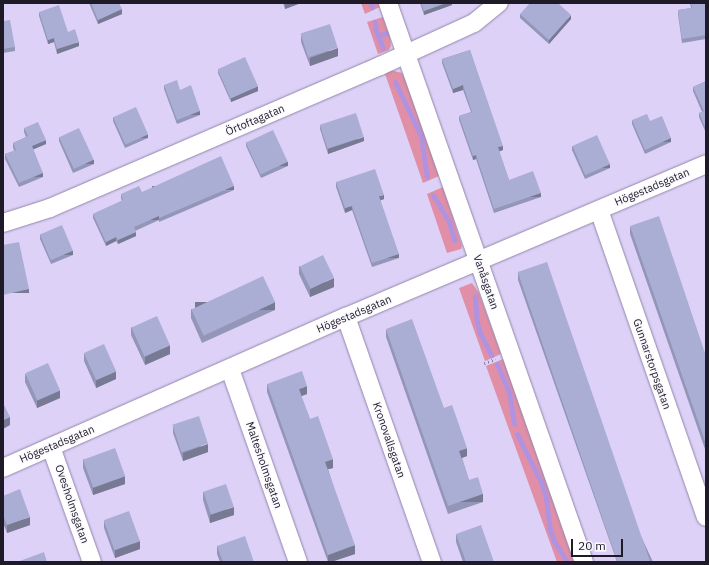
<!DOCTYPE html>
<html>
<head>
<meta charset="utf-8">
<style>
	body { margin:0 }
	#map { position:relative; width:709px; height:565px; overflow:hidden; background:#ded1f8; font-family:"IBM Plex Sans",sans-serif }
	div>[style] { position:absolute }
	.green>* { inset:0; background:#e08fa7 }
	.stream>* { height:5px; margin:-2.5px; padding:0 2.5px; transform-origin:2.5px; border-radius:2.5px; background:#b093e0 }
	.path>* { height:2.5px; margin-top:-1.25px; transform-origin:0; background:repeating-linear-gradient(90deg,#8a819d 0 1px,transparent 0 4px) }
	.roads { filter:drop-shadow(0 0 1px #9286aa) drop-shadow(0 0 1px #9286aa) }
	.minor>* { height:18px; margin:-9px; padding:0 9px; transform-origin:9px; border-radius:9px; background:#fff }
	.wall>* { inset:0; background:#9396b6 }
	.shaded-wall>* { inset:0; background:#787a94; transform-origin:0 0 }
	.building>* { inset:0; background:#abaed4; transform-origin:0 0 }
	span { translate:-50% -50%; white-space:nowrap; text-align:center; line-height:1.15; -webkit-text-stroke:3px #faf9fd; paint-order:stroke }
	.street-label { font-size:11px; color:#1f1a28 }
	.frame { position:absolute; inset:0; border:4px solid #1f1a28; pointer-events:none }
	.scale { position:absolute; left:571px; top:539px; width:52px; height:18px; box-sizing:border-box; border:2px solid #1f1a28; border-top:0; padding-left:5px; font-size:12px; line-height:14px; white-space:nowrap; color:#1f1a28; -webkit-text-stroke:3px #faf9fd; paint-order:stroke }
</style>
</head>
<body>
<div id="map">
	<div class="green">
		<div style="clip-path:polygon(361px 3px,379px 3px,380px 7px,365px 14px)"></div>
		<div style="clip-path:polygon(383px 17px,390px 37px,391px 46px,389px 50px,378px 54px,367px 22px)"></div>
		<div style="clip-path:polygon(390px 70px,402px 73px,405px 79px,439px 176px,423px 183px,384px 71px)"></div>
		<div style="clip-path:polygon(443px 187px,462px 246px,461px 249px,447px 253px,427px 194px)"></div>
		<div style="clip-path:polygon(472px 283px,479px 293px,501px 354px,485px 361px,459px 288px)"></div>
		<div style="clip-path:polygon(503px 359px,574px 562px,557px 562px,486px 366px)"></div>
	</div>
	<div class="stream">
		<div style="left:371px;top:3px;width:4px;rotate:76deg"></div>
		<div style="left:375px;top:22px;width:9px;rotate:84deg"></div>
		<div style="left:376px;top:31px;width:18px;rotate:68deg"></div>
		<div style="left:378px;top:36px;width:12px;rotate:-20deg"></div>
		<div style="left:395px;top:82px;width:60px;rotate:64.3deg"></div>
		<div style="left:421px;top:136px;width:41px;rotate:81.7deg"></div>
		<div style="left:433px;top:195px;width:31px;rotate:59deg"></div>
		<div style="left:449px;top:222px;width:19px;rotate:74deg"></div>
		<div style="left:475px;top:296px;width:26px;rotate:86deg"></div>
		<div style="left:477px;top:322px;width:11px;rotate:75deg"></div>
		<div style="left:480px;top:333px;width:25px;rotate:63deg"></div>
		<div style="left:497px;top:364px;width:30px;rotate:67deg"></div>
		<div style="left:509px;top:392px;width:32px;rotate:81deg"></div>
		<div style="left:517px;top:434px;width:54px;rotate:63.4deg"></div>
		<div style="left:541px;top:482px;width:17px;rotate:73deg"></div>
		<div style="left:546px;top:498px;width:31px;rotate:83deg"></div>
		<div style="left:550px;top:529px;width:13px;rotate:72deg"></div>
		<div style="left:554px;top:541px;width:25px;rotate:58deg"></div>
	</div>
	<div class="path">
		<div style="left:484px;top:363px;width:12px;rotate:-20deg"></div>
	</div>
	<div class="roads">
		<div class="minor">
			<div style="left:388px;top:3px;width:592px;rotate:70.68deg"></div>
			<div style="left:599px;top:210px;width:325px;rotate:70.8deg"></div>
			<div style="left:3px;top:223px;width:49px;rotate:-17.7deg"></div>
			<div style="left:50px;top:208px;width:359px;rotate:-23.3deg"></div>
			<div style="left:380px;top:66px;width:103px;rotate:-24.6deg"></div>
			<div style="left:474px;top:23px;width:32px;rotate:-39deg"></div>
			<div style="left:346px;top:317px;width:260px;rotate:70.7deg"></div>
			<div style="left:230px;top:369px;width:205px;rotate:70.6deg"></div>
			<div style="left:51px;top:447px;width:122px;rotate:70.4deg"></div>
			<div style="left:3px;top:468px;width:375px;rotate:-23.8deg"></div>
			<div style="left:346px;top:317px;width:391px;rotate:-23deg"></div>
		</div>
	</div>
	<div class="wall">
		<div style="clip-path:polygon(89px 3px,119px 3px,122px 14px,98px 24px)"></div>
		<div style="clip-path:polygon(283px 3px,301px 3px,285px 9px)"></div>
		<div style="clip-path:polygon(420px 3px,452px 3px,452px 5px,424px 15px)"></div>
		<div style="clip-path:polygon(690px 3px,706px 3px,706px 39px,682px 43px,678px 14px,678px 10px,691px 8px)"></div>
		<div style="clip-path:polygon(39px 12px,68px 32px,79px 46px,57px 54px,54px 42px,48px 44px,39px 16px)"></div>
		<div style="clip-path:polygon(520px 14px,571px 19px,549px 44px,520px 18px)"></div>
		<div style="clip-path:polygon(3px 21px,15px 47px,15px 51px,3px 53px)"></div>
		<div style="clip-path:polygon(301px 34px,338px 56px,310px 66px,301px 42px)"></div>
		<div style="clip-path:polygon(470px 50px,503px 150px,499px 151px,509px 180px,541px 197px,494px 213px,476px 159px,473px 160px,459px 120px,459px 116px,471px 112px,463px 90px,453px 93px,442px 63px,442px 59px)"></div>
		<div style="clip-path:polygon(218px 69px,258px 91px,231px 102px,218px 73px)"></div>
		<div style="clip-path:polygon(706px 81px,706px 133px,699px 117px,699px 113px,702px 112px,693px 91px,693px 87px)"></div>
		<div style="clip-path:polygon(164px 85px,180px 90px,200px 115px,177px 124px,164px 89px)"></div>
		<div style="clip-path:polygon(113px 117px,148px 138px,125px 148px,113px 121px)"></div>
		<div style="clip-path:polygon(632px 120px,650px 121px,671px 142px,645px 154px,632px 124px)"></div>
		<div style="clip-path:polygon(320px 125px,364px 141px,328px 154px,320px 129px)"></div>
		<div style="clip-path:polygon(24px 128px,46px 144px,33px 149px,43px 177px,19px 187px,5px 159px,5px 154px,14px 151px,13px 147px,13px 143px,26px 137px,24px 132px)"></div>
		<div style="clip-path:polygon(59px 137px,94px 164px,73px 173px,59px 141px)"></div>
		<div style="clip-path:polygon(246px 142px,288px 166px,261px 178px,246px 146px)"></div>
		<div style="clip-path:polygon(572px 146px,610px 168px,585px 179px,572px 150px)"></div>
		<div style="clip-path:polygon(336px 182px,384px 199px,380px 200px,399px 258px,372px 267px,352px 210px,345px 213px,336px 187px)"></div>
		<div style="clip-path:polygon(234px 190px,159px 222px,159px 220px,135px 231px,136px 236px,118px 244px,116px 241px,106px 246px,93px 218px,93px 214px,122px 201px,121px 198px,121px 194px,142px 192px)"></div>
		<div style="clip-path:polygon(630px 226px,706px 356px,706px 452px,630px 234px)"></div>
		<div style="clip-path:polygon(40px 234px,73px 255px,51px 264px,40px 239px)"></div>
		<div style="clip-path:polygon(299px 266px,334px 287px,310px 297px,299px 274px)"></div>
		<div style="clip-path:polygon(518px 272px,653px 562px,617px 562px,518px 280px)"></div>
		<div style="clip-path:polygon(191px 309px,275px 310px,202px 343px,191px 318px)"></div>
		<div style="clip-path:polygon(131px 327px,170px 354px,145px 365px,131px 335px)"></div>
		<div style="clip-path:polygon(386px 329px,444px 408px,467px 456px,462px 458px,469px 480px,483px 502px,448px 514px,386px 337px)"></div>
		<div style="clip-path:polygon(84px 353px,116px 379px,96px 388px,84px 361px)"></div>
		<div style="clip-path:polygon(25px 374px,60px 398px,37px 408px,25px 382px)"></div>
		<div style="clip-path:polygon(267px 384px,307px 394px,301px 396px,310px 419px,333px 468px,328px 469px,355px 554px,331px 562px,328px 562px,267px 392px)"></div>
		<div style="clip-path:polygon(173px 425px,208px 452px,183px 461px,173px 433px)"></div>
		<div style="clip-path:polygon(83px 459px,125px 484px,93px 495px,83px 468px)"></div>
		<div style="clip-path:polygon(203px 492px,234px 515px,210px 523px,203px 500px)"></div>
		<div style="clip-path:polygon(3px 496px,30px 525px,7px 533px,3px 523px)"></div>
		<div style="clip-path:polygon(104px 520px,140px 549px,115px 558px,104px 528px)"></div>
		<div style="clip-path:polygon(456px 534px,494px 562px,463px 562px,456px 542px)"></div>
		<div style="clip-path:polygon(217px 546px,254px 562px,220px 562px,217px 554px)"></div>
	</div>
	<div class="shaded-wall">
		<div style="clip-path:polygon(285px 3px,301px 3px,285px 9px)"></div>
		<div style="clip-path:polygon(446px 3px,452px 3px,452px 5px,424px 15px,424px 11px)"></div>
		<div style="clip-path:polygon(122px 9px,122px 14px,98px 24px,98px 20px)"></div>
		<div style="clip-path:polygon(571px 15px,571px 19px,549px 44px,549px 40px)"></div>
		<div style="clip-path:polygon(54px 38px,54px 42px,48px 44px,48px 40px)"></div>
		<div style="clip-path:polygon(79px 42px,79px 46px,57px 54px,57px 49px)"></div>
		<div style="clip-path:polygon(338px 48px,338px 56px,310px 66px,310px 58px)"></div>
		<div style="clip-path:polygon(463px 85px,463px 90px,453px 93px,453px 89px)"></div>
		<div style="clip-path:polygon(258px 86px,258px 91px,231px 102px,231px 98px)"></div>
		<div style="left:200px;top:111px;width:4px;height:25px;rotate:90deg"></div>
		<div style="left:148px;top:134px;width:4px;height:25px;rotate:90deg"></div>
		<div style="clip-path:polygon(364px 137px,364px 141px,328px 154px,328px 149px)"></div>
		<div style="left:671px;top:138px;width:4px;height:29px;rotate:90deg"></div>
		<div style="clip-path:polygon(46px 140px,46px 144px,32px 150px,32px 146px)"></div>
		<div style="clip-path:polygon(503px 146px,503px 150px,498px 152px,498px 147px)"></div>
		<div style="clip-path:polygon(476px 155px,476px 159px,473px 160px,473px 156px)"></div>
		<div style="left:94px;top:160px;width:4px;height:23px;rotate:90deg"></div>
		<div style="left:288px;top:162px;width:4px;height:30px;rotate:90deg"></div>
		<div style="left:610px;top:164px;width:4px;height:27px;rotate:90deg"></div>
		<div style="left:43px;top:173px;width:4px;height:26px;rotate:90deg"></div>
		<div style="left:234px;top:186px;width:4px;height:82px;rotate:90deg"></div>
		<div style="left:541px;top:193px;width:4px;height:50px;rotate:90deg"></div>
		<div style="clip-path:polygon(384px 195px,384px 199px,379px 201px,379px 196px)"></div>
		<div style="clip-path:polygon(352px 206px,352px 210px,345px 213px,345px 208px)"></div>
		<div style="left:159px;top:216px;width:4px;height:27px;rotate:90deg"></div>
		<div style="clip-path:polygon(136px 232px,136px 236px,118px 244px,118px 240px)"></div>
		<div style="clip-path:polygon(116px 237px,116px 241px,106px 246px,106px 242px)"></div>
		<div style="left:73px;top:251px;width:4px;height:24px;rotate:90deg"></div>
		<div style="left:399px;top:254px;width:4px;height:28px;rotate:90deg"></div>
		<div style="clip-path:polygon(334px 278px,334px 287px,310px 297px,310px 289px)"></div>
		<div style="left:29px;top:289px;width:4px;height:27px;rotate:90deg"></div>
		<div style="left:275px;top:302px;width:8px;height:80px;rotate:90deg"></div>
		<div style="clip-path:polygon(170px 345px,170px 354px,145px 365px,145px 357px)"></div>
		<div style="clip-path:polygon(116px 371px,116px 379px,96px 388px,96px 380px)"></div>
		<div style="clip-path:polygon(307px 386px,307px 394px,299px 397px,299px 389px)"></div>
		<div style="clip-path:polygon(60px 390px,60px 398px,37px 408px,37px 400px)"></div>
		<div style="clip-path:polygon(10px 417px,10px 425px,3px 429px,3px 420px)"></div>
		<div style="clip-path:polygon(208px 444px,208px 452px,183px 461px,183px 453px)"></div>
		<div style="clip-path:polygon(467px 448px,467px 456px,459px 459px,459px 451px)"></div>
		<div style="clip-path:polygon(333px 459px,333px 468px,325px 470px,325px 462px)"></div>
		<div style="clip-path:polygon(125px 476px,125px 484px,93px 495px,93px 487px)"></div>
		<div style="left:483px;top:494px;width:8px;height:37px;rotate:90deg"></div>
		<div style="clip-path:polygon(234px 507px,234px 515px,210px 523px,210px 515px)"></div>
		<div style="clip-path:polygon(30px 517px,30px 525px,7px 533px,7px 525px)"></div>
		<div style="clip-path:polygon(140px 541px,140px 549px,115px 558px,115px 550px)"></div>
		<div style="clip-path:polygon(355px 545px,355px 554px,331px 562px,328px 562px,328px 555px)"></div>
	</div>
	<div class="building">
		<div style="clip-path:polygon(91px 3px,119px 3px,122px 9px,98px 20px)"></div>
		<div style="clip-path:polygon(421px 3px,446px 3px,424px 11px)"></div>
		<div style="clip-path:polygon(530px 3px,558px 3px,571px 15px,549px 40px,520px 14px)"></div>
		<div style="clip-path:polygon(691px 3px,706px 3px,706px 35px,682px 39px,678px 10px,692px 8px)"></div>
		<div style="clip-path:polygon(59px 5px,68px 32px,75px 29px,79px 42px,57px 49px,54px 38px,48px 40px,39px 12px)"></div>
		<div style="clip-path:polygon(10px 20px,15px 47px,3px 49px,3px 21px)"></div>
		<div style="left:330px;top:24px;width:25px;height:31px;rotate:72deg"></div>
		<div style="clip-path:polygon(470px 50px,503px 146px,498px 147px,509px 180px,533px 171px,541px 193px,494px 209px,476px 155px,473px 156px,459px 116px,472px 112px,463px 85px,453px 89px,442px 59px)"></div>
		<div style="left:245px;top:57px;width:32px;height:30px;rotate:66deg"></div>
		<div style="clip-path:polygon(177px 80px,180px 90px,191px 85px,200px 111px,177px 120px,164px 85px)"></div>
		<div style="clip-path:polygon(706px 81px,706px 129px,699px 113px,704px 111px,693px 87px)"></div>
		<div style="left:136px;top:107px;width:30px;height:25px;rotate:66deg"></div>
		<div style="left:356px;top:113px;width:25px;height:38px;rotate:72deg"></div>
		<div style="clip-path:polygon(647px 114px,650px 121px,662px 116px,671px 138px,645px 150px,632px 120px)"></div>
		<div style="clip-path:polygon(38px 122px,46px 140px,32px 146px,43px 173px,19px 183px,5px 154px,16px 150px,13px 143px,28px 136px,24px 128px)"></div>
		<div style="left:79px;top:128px;width:35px;height:22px;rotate:65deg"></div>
		<div style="left:273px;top:130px;width:35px;height:30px;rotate:65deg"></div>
		<div style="left:597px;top:135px;width:32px;height:27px;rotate:66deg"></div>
		<div style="clip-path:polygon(221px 156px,234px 186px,159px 218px,159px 216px,134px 227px,136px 232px,118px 240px,116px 237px,106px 242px,93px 214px,123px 200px,121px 194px,139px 186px,142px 192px)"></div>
		<div style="clip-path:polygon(375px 169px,384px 195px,379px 196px,399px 254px,372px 263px,352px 206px,345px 208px,336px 182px)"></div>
		<div style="clip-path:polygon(659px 216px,706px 356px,706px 444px,630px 226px)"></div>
		<div style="left:62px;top:225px;width:28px;height:24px;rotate:67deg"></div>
		<div style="clip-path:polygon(19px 242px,29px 289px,3px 295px,3px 245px)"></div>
		<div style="left:323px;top:255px;width:25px;height:26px;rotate:64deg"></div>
		<div style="left:547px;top:262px;width:318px;height:31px;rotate:71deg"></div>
		<div style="left:263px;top:276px;width:29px;height:79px;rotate:65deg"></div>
		<div style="left:157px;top:316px;width:32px;height:28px;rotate:66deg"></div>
		<div style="clip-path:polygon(412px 319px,444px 408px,452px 405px,457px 419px,467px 448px,459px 451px,469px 480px,478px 477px,483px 494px,448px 506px,386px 329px)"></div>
		<div style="left:104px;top:344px;width:30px;height:22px;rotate:66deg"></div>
		<div style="left:48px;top:363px;width:30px;height:25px;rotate:66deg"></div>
		<div style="clip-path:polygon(302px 371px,307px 386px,299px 389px,310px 419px,318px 416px,333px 459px,325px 462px,355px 545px,328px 555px,267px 384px)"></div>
		<div style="clip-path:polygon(3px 403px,10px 417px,3px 420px)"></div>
		<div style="left:199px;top:416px;width:29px;height:28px;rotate:72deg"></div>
		<div style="left:115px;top:448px;width:30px;height:34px;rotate:70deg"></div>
		<div style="left:226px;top:484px;width:24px;height:24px;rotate:71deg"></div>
		<div style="clip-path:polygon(20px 489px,30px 517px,7px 525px,3px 515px,3px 496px)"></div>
		<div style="left:129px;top:511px;width:32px;height:27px;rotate:70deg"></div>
		<div style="clip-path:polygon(481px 525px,494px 562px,466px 562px,456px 534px)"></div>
		<div style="clip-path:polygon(245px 536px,254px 562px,223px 562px,217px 546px)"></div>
		<div style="clip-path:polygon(44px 552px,47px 562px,17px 562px)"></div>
	</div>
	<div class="street-label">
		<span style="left:255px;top:120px;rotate:-23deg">Örtoftagatan</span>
		<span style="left:652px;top:187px;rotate:-23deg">Högestadsgatan</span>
		<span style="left:486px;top:282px;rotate:71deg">Vanåsgatan</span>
		<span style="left:354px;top:314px;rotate:-23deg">Högestadsgatan</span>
		<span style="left:652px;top:364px;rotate:71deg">Gunnarstorpsgatan</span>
		<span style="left:389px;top:440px;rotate:71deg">Kronovallsgatan</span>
		<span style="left:57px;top:444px;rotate:-23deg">Högestadsgatan</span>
		<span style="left:264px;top:465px;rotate:71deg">Maltesholmsgatan</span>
		<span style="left:72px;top:504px;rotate:71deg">Ovesholmsgatan</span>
	</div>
	<div class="frame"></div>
	<div class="scale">20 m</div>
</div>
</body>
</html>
